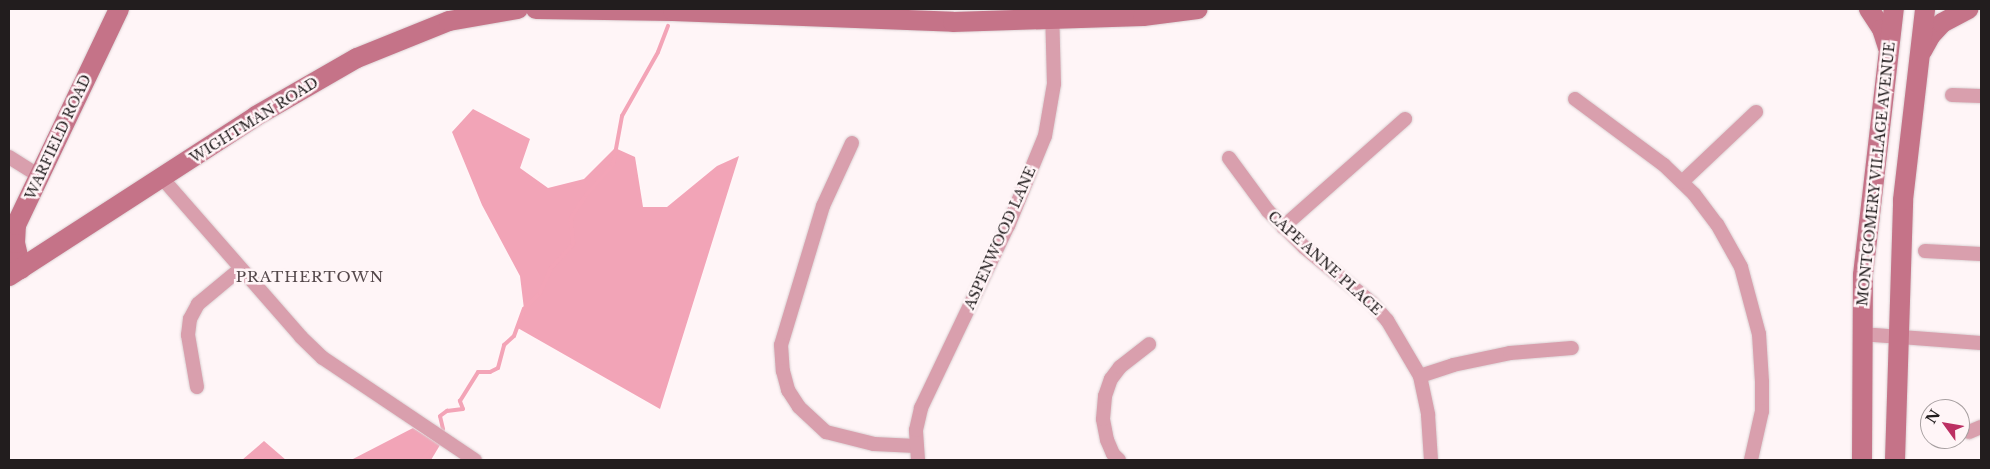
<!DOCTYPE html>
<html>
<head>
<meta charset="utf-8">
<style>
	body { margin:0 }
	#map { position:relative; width:1990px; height:469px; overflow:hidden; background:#fff5f7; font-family:"Libre Baskerville",serif }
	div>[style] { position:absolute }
	.forest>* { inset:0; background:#f2a4b7 }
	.stream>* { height:4px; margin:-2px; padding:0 2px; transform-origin:2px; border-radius:2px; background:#f3a4b7 }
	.roads { filter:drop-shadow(0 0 1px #dcd2d4) drop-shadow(0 0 1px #dcd2d4) }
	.street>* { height:14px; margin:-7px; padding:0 7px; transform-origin:7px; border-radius:7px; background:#d99fad }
	.secondary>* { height:20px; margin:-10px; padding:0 10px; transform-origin:10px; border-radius:10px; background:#c57388 }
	span { translate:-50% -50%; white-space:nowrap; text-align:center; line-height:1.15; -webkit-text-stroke:5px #fff5f7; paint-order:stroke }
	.street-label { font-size:14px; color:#221d1e }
	.neighbourhood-label { font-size:15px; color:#54474a; letter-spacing:1px }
	.frame { position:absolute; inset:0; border:10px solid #221d1e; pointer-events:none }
	.north { position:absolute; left:1920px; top:399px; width:50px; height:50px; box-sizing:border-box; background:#fff5f7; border:1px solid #a79fa0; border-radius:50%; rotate:302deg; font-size:14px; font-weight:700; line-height:20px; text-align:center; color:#221d1e }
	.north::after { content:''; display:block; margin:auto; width:18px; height:22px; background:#bc3063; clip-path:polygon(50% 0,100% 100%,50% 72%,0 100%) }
</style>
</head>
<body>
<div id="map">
	<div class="forest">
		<div style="clip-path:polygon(473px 109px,530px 139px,520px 168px,548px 188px,584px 179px,615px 148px,635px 157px,643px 207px,667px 207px,717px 166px,739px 156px,660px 409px,516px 327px,524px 309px,520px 276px,482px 205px,452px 132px)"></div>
		<div style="clip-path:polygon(413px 428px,440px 445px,431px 460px,351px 460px)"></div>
		<div style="clip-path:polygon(264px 441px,286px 460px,242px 460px)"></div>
	</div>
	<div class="stream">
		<div style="left:442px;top:433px;width:4px;rotate:-76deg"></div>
		<div style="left:443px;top:429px;width:13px;rotate:-103deg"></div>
		<div style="left:440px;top:416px;width:9px;rotate:-36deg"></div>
		<div style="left:447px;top:411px;width:16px;rotate:-7deg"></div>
		<div style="left:463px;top:409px;width:9px;rotate:-111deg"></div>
		<div style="left:460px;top:401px;width:34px;rotate:-58deg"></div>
		<div style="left:478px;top:372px;width:12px"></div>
		<div style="left:490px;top:372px;width:9px;rotate:-27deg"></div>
		<div style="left:498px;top:368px;width:24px;rotate:-75deg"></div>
		<div style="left:504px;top:345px;width:13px;rotate:-42deg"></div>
		<div style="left:514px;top:336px;width:29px;rotate:-70deg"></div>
		<div style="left:524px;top:309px;width:23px;rotate:-45deg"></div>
		<div style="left:540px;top:293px;width:27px;rotate:-66deg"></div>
		<div style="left:551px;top:268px;width:33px;rotate:-47deg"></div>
		<div style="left:573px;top:244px;width:26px;rotate:-94deg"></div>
		<div style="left:571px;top:218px;width:27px;rotate:-57deg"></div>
		<div style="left:586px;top:195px;width:40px;rotate:-48deg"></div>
		<div style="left:613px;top:165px;width:50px;rotate:-79.6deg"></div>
		<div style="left:622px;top:116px;width:73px;rotate:-60.6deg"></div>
		<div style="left:658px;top:52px;width:28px;rotate:-69deg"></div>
		<div style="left:422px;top:460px;width:20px;rotate:-49deg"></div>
	</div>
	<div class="roads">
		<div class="street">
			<div style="left:1952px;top:95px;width:29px;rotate:2deg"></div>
			<div style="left:1575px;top:99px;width:111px;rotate:36.6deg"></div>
			<div style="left:1664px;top:165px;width:42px;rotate:44deg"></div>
			<div style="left:1694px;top:194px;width:38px;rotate:53deg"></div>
			<div style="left:1717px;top:224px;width:49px;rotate:60.8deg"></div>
			<div style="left:1741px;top:267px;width:69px;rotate:75deg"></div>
			<div style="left:1759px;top:334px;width:48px;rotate:86.4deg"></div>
			<div style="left:1762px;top:382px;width:29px;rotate:90deg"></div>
			<div style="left:1762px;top:411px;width:50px;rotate:102.7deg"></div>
			<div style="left:852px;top:143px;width:69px;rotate:114.7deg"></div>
			<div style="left:823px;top:206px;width:145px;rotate:106.8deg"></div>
			<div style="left:781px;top:345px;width:26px;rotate:86deg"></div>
			<div style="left:783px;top:371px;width:20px;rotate:75deg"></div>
			<div style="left:788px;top:390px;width:20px;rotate:57deg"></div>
			<div style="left:799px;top:407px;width:37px;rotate:43deg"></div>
			<div style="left:826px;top:432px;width:49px;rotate:14deg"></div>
			<div style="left:874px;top:444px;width:42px;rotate:2.7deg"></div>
			<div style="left:9px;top:157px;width:36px;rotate:32deg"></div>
			<div style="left:1229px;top:158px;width:66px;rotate:53.7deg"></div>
			<div style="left:1268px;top:211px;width:51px;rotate:45deg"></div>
			<div style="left:1304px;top:247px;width:88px;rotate:39.5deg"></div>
			<div style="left:1372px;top:303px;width:23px;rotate:49deg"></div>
			<div style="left:1387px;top:320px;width:65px;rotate:59.5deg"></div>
			<div style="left:1420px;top:376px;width:40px;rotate:78deg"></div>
			<div style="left:1428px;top:415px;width:45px;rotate:86.2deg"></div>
			<div style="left:162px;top:178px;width:211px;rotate:48.8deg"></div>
			<div style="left:301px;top:337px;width:30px;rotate:44deg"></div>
			<div style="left:323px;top:358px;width:183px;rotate:33.9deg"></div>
			<div style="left:1682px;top:182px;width:102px;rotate:-43.4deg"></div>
			<div style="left:1283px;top:227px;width:163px;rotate:-41.5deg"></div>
			<div style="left:1925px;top:251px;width:56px;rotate:3.1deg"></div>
			<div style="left:1861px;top:334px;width:120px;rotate:4.3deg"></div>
			<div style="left:1420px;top:376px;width:35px;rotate:-18deg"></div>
			<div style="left:1453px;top:365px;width:58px;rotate:-11.9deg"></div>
			<div style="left:1510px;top:353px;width:62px;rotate:-4.6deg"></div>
			<div style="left:197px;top:387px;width:53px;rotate:-99.8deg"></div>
			<div style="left:188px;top:335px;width:16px;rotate:-83deg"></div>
			<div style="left:190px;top:319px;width:17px;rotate:-62deg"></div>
			<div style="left:198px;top:304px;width:55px;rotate:-39.8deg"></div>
			<div style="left:1969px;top:432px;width:13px;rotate:-23deg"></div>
			<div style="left:918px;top:460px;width:30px;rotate:-94deg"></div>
			<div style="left:916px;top:430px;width:23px;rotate:-77deg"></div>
			<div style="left:921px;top:408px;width:202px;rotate:-64.5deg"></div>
			<div style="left:1008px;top:226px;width:97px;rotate:-67.7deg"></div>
			<div style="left:1045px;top:136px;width:53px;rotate:-80.2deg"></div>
			<div style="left:1054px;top:84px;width:75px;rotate:-91.5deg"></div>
			<div style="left:1119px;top:460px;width:8px;rotate:-135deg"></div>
			<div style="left:1113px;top:454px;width:15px;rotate:-113deg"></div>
			<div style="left:1107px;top:440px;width:21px;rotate:-101deg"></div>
			<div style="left:1103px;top:419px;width:23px;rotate:-85deg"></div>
			<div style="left:1105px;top:396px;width:18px;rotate:-71deg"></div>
			<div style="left:1111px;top:379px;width:15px;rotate:-53deg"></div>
			<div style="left:1120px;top:367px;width:37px;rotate:-38deg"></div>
		</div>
		<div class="secondary">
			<div style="left:536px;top:9px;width:137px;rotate:0.8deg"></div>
			<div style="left:673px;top:11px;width:280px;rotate:2.2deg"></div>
			<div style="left:953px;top:22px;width:190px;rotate:-1.8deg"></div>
			<div style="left:1143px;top:16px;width:55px;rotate:-7.3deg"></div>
			<div style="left:1869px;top:9px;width:24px;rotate:57deg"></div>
			<div style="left:1882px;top:29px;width:19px;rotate:72deg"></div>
			<div style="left:1922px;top:51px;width:18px;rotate:-61deg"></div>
			<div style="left:1931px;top:35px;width:16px;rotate:-47deg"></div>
			<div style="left:1942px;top:23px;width:30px;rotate:-28deg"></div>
			<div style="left:21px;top:269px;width:27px;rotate:-103deg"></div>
			<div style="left:15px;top:243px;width:18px;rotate:-87deg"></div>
			<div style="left:16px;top:225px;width:239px;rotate:-64.5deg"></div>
			<div style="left:9px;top:276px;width:294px;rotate:-32.9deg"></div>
			<div style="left:256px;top:116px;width:116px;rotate:-29.9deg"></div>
			<div style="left:357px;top:58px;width:99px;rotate:-21.9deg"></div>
			<div style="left:449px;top:21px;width:70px;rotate:-9.9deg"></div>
			<div style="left:1862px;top:460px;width:185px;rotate:-89.7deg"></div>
			<div style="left:1863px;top:275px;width:268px;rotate:-83.4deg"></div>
			<div style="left:1895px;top:460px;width:260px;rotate:-88.2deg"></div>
			<div style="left:1903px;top:200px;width:192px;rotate:-83.4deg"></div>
		</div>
	</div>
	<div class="street-label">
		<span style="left:254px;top:120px;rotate:-32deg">WIGHTMAN ROAD</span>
		<span style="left:58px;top:137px;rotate:-65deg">WARFIELD ROAD</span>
		<span style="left:1876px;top:174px;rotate:-84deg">MONTGOMERY VILLAGE AVENUE</span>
		<span style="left:1000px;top:238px;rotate:-66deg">ASPENWOOD LANE</span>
		<span style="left:1325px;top:263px;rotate:42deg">CAPE ANNE PLACE</span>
	</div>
	<div class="neighbourhood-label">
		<span style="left:310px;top:277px">PRATHERTOWN</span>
	</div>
	<div class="frame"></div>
	<div class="north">N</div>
</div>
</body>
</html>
